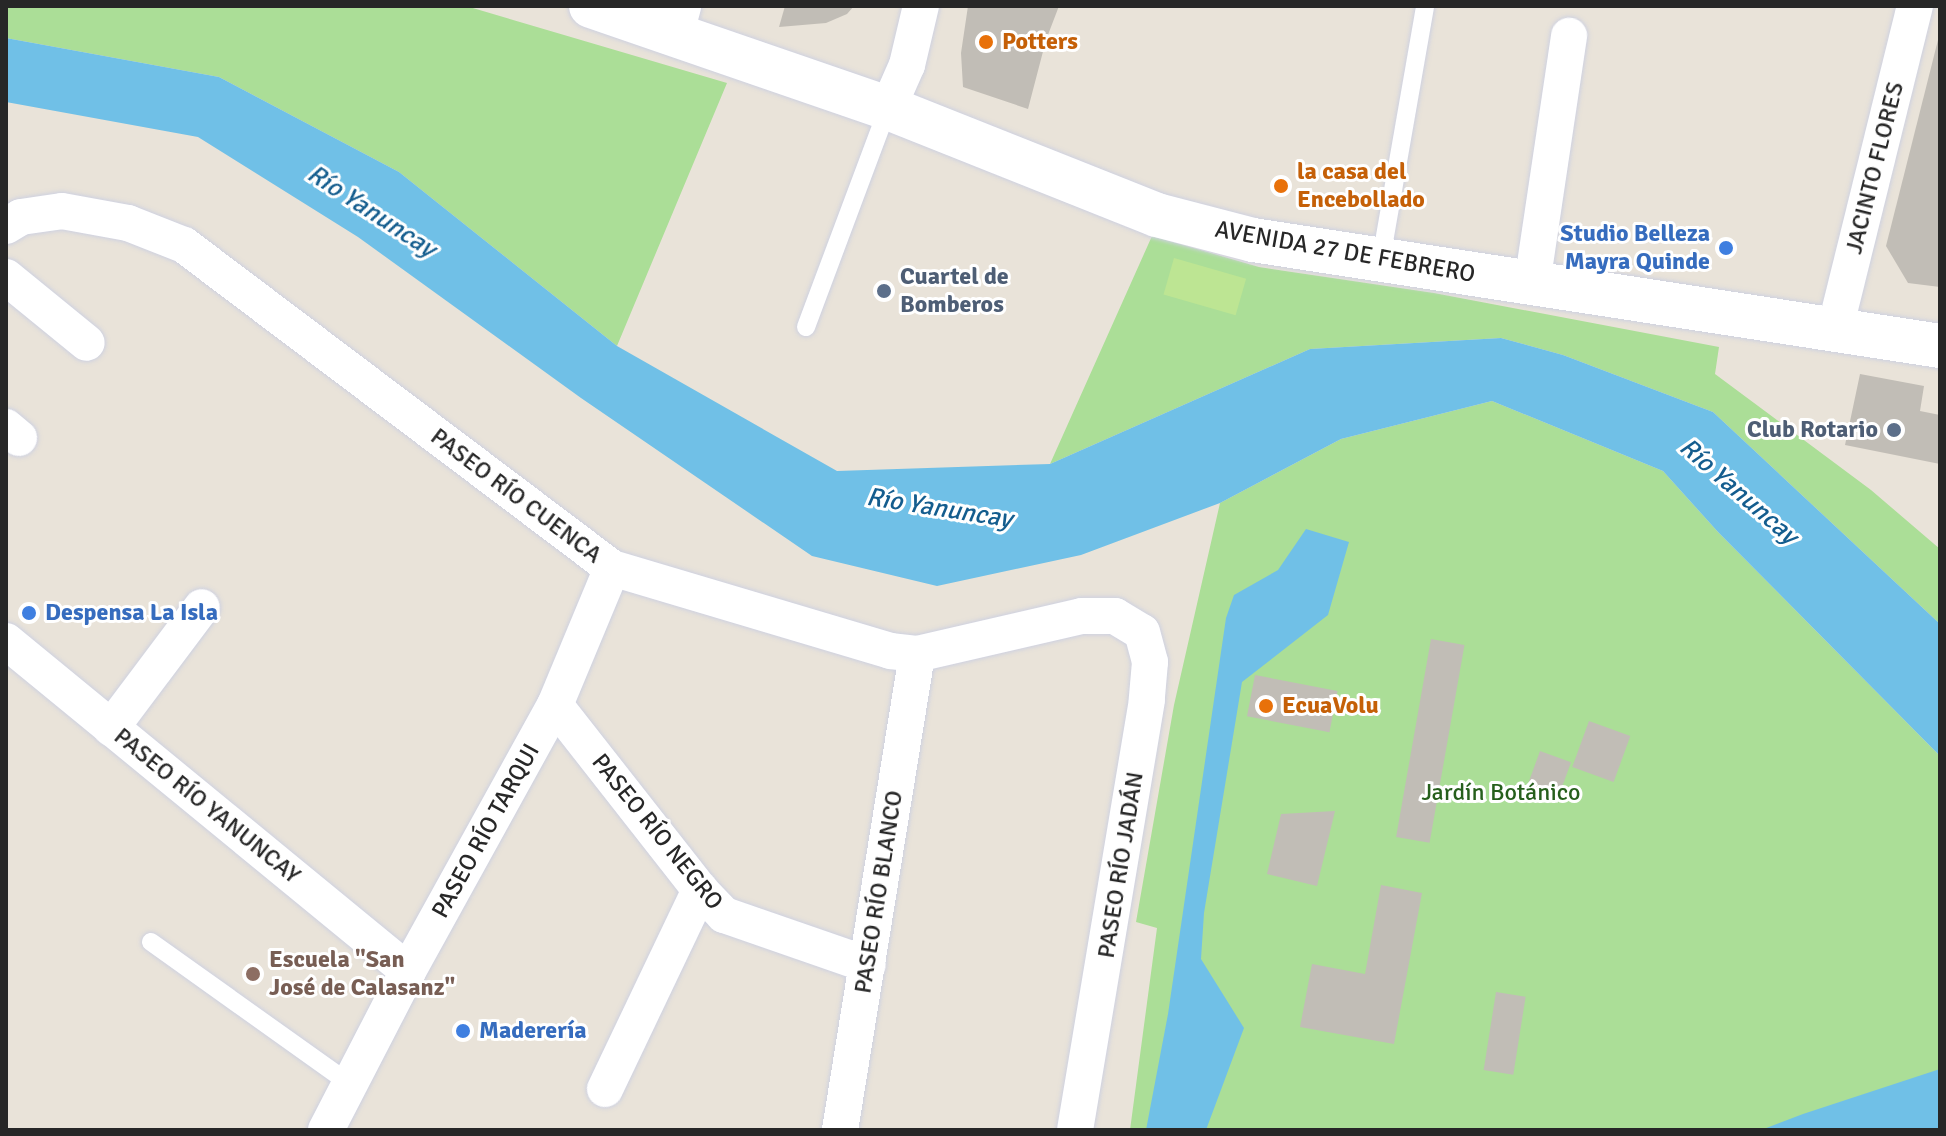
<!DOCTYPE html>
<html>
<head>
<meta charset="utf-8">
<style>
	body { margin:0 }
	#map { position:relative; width:1946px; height:1136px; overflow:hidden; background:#e9e3d9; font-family:Signika,sans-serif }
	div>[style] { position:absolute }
	.green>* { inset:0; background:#abde97 }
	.pitch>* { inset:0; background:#bde593; transform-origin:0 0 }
	.water>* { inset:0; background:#70c0e7 }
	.building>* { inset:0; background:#c1bdb6; transform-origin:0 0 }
	.roads { filter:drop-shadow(0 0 2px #ced1e0) drop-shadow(0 0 2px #ced1e0) }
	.service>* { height:18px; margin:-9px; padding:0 9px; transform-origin:9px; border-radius:9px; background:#fff }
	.minor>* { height:36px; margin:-18px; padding:0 18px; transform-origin:18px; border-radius:18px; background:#fff }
	.tertiary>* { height:44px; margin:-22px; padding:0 22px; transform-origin:22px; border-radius:22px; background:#fff }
	.dots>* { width:22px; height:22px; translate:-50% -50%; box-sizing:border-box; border:4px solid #fff; border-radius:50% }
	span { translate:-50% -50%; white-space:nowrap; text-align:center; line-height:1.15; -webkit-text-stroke:6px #fff; paint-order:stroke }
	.food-label { font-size:24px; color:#c56008; font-weight:700 }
	.left { translate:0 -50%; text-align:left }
	.street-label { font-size:24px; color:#272727 }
	.shop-label { font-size:24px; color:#366cbe; font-weight:700 }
	.right { translate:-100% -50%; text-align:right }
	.service-label { font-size:24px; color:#4e5e75; font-weight:700 }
	.park-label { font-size:24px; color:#265f1c }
	.education-label { font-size:24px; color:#785e54; font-weight:700 }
	.water-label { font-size:26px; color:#145d8e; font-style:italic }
	.frame { position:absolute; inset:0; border:8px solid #272727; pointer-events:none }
</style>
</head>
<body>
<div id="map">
	<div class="green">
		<div style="clip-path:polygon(6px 6px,466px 6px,727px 83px,617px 346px,399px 172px,219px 77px,6px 38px)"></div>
		<div style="clip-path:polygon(1152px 236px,1259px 267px,1434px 293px,1719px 347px,1715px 374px,1871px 490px,1940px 549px,1940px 624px,1713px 412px,1563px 355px,1501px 338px,1310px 349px,1050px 464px)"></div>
		<div style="clip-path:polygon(1492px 401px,1663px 471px,1718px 532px,1940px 756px,1940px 1130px,1130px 1130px,1157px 928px,1136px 922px,1174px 705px,1220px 503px,1341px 439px)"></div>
	</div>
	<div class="pitch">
		<div style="left:1174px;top:258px;width:75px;height:38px;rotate:16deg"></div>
	</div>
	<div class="water">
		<div style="clip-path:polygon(6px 38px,219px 77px,399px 172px,617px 346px,837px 471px,1050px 464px,1310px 349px,1501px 338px,1563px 355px,1713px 412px,1940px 624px,1940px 756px,1718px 532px,1663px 471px,1492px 401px,1341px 439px,1220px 503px,1081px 555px,937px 586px,812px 556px,581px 398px,358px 237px,198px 137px,6px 102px)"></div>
		<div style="clip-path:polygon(1306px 529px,1349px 542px,1328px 615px,1242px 682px,1204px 913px,1201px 959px,1244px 1028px,1206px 1130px,1146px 1130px,1168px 1014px,1226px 618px,1234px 595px,1278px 570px)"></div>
		<div style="clip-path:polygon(1940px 1069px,1940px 1130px,1761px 1130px,1803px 1114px)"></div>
	</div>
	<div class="building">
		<div style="clip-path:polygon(785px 6px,854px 6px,847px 14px,826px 23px,779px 27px)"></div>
		<div style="clip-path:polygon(968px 6px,1059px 6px,1046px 40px,1028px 109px,963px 87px,961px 53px)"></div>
		<div style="clip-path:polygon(1940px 32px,1940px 287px,1908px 283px,1886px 246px)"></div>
		<div style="clip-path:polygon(1860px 374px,1924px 386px,1920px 411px,1940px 415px,1940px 464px,1845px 445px)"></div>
		<div style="left:1431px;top:639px;width:34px;height:201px;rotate:10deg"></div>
		<div style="left:1255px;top:675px;width:84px;height:42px;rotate:11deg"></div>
		<div style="left:1589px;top:721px;width:44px;height:49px;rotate:20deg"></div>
		<div style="left:1540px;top:751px;width:33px;height:33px;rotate:20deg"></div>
		<div style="clip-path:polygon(1335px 811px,1317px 886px,1267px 874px,1281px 814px)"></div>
		<div style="clip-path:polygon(1381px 885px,1422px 893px,1394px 1044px,1300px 1027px,1312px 964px,1365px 974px)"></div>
		<div style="left:1496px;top:992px;width:30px;height:79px;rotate:9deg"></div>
	</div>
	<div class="roads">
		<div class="service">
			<div style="left:1381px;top:259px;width:257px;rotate:-80.1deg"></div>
			<div style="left:806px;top:327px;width:234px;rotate:-69.5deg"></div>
			<div style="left:151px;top:942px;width:244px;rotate:35.5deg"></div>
		</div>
		<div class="minor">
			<div style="left:676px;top:33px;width:28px;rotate:-75deg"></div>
			<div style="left:888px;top:108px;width:47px;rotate:-66.2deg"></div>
			<div style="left:907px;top:65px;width:61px;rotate:-76.7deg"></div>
			<div style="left:6px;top:226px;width:17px;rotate:-31deg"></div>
			<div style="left:21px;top:217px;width:41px;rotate:-8.3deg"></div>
			<div style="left:62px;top:211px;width:67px;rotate:10.3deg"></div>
			<div style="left:128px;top:223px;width:60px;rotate:21.4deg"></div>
			<div style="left:184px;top:245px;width:536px;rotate:37.04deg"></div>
			<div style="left:612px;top:568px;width:290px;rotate:16.6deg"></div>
			<div style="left:890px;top:651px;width:27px;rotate:6deg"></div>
			<div style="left:917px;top:654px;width:169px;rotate:-13deg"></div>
			<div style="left:1082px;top:616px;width:33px"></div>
			<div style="left:1115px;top:616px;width:31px;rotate:31deg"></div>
			<div style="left:1142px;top:632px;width:31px;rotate:75deg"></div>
			<div style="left:1150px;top:662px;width:38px;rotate:95deg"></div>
			<div style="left:1147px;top:700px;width:436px;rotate:99.5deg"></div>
			<div style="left:6px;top:277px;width:104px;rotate:39.2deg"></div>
			<div style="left:1532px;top:284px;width:251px;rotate:-81.5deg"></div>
			<div style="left:1835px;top:329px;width:333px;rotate:-76.1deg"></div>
			<div style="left:6px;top:427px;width:17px;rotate:40deg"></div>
			<div style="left:6px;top:641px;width:520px;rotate:39.38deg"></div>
			<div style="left:555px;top:705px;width:235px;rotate:51.9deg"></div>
			<div style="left:700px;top:890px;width:35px;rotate:46deg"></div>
			<div style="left:724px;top:915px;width:152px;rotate:19.1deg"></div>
			<div style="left:111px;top:728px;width:151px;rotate:-53.1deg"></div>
			<div style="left:605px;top:1089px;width:221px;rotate:-64.5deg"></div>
			<div style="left:326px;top:1130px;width:179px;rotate:-62.7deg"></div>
			<div style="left:408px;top:971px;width:304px;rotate:-61.1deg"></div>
			<div style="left:555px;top:705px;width:148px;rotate:-67.4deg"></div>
			<div style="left:840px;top:1130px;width:482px;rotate:-80.8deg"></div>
		</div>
		<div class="tertiary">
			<div style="left:591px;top:6px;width:314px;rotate:19deg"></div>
			<div style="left:888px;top:108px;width:289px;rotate:21.7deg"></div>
			<div style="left:1157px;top:215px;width:99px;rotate:14.6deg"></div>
			<div style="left:1253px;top:240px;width:695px;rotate:8.77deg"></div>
		</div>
	</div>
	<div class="dots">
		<div style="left:986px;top:42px;background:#e8710a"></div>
		<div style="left:1281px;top:186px;background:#e8710a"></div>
		<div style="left:1726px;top:248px;background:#3f7fe0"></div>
		<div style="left:884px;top:291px;background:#5c6f8a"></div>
		<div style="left:1894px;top:430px;background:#5c6f8a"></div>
		<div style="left:29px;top:613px;background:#3f7fe0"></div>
		<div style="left:1266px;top:706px;background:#e8710a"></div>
		<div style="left:253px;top:974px;background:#8d6e63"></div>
		<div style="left:463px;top:1031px;background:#3f7fe0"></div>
	</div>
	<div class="food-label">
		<span class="left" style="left:1002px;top:42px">Potters</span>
		<span class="left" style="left:1297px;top:186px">la casa del<br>Encebollado</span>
		<span class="left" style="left:1282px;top:706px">EcuaVolu</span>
	</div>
	<div class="street-label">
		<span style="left:1875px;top:168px;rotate:-76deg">JACINTO FLORES</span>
		<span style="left:1345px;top:252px;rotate:10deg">AVENIDA 27 DE FEBRERO</span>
		<span style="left:516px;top:496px;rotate:37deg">PASEO RÍO CUENCA</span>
		<span style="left:207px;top:806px;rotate:39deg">PASEO RÍO YANUNCAY</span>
		<span style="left:486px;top:831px;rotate:-61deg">PASEO RÍO TARQUI</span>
		<span style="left:657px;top:832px;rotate:51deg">PASEO RÍO NEGRO</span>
		<span style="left:1121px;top:865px;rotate:-81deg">PASEO RÍO JADÁN</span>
		<span style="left:879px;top:892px;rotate:-81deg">PASEO RÍO BLANCO</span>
	</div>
	<div class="shop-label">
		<span class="right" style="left:1710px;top:248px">Studio Belleza<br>Mayra Quinde</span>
		<span class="left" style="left:45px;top:613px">Despensa La Isla</span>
		<span class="left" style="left:479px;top:1031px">Maderería</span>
	</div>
	<div class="service-label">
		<span class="left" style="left:900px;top:291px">Cuartel de<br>Bomberos</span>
		<span class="right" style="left:1878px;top:430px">Club Rotario</span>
	</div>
	<div class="park-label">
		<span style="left:1501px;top:793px">Jardín Botánico</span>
	</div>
	<div class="education-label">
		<span class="left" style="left:269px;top:974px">Escuela "San<br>José de Calasanz"</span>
	</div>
	<div class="water-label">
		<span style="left:371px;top:212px;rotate:33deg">Río Yanuncay</span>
		<span style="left:1738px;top:492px;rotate:41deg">Río Yanuncay</span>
		<span style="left:939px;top:509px;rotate:9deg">Río Yanuncay</span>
	</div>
	<div class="frame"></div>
</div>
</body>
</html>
